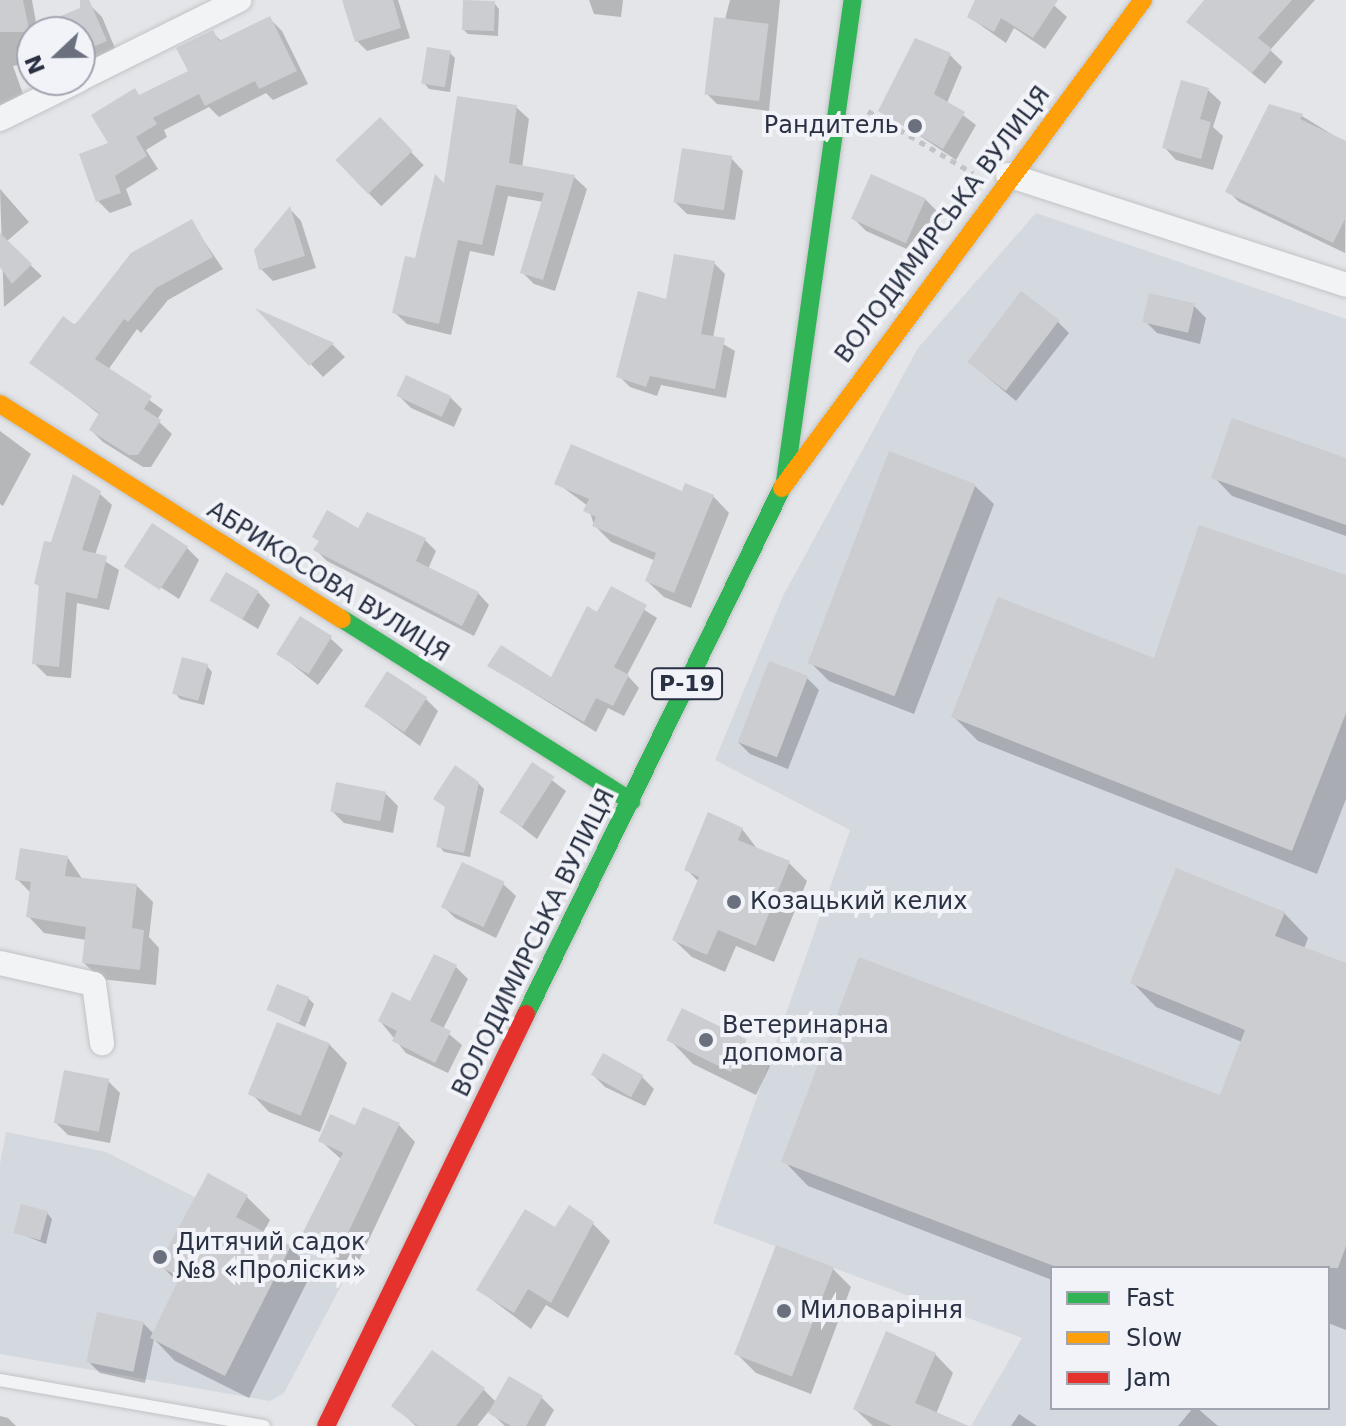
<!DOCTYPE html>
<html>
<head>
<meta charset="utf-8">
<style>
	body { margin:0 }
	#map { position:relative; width:1346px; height:1426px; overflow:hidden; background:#e3e5e8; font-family:"DejaVu Sans",sans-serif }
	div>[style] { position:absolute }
	.built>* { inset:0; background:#d4d8df }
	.shadow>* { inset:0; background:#0003; transform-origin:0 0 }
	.building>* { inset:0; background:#cbcdd1; transform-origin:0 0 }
	.path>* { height:5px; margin-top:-2.5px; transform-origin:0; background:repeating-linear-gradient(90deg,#c2c3c8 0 6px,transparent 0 12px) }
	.roads { filter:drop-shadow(0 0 2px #c1c3c6) drop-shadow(0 0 2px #c1c3c6) }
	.lane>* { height:12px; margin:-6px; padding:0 6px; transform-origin:6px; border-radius:6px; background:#f2f3f5 }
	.street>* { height:24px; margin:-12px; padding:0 12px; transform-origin:12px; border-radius:12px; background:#f2f3f5 }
	.fast>* { height:18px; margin:-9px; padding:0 9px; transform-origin:9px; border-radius:9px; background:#30b455 }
	.slow>* { height:18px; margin:-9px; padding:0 9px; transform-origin:9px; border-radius:9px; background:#ff9f0a }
	.jam>* { height:18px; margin:-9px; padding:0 9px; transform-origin:9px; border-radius:9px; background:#e5322d }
	.dots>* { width:22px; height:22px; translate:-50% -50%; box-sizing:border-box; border:4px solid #f1f3f8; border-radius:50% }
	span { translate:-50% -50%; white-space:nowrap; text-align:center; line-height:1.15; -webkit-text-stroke:8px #f1f3f8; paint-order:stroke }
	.shield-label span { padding:2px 6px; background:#f1f3f8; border:2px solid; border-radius:6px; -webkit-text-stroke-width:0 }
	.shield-label { font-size:22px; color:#293143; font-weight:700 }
	.poi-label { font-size:24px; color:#293143 }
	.right { translate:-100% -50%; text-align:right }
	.left { translate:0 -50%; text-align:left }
	.street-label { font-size:24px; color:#293143 }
	.legend { position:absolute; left:1050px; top:1266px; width:280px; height:144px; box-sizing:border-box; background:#f1f3f8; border:2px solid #a1a5b0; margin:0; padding:10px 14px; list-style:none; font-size:24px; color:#293143 }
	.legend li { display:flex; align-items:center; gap:16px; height:40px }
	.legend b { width:40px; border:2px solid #a1a5b0 }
	.north { position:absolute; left:16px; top:16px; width:80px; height:80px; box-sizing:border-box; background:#f1f3f8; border:2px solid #a1a5b0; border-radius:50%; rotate:248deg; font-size:22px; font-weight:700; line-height:32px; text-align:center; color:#293143 }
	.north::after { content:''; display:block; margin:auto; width:28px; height:36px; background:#6a707d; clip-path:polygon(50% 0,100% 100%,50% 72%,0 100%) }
</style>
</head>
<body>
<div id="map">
	<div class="built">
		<div style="clip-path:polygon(evenodd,1036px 213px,1346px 319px,1346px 1426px,971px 1426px,1022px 1338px,713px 1223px,850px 830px,715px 760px,783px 596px,918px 348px,1036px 213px,1052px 1268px,1328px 1268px,1328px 1408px,1052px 1408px,1052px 1268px)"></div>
		<div style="clip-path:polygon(6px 1132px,106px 1152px,291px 1246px,350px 1269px,284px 1393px,270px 1401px,0 1354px,0 1164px)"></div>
	</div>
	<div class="shadow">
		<div style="clip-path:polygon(0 0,32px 0,37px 28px,90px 5px,102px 17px,117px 53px,80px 68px,80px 32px,32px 32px,32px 62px,13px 66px,27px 105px,0 116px)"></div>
		<div style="clip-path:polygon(344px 0,398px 0,410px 38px,367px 51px,357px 41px)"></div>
		<div style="clip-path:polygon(589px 0,623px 0,621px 17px,594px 14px)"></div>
		<div style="clip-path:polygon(730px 0,780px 0,769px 111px,717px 104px,706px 93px)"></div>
		<div style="clip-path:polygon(978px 0,1048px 0,1067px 17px,1045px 49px,1014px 28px,1006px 43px,969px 17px)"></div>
		<div style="clip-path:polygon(1206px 0,1315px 0,1270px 50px,1283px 62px,1265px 84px,1189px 22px)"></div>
		<div style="clip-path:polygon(494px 3px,499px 9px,498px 36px,468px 34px,463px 29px)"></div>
		<div style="clip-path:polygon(270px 19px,282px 31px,308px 84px,273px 100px,266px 93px,219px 117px,209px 107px,164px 130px,167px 137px,146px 150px,158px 169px,126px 189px,132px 205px,110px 213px,98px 201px,111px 144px,141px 97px,190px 72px,212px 32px,222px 42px)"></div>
		<div style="clip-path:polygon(450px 53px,455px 58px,450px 92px,429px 89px,424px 83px)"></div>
		<div style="clip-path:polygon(950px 55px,962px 67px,947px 103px,976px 125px,956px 160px,881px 110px)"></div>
		<div style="clip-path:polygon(1208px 90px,1221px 102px,1213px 127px,1223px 136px,1213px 170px,1176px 160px,1164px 147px)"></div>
		<div style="clip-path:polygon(516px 107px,529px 119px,522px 168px,574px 177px,587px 189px,555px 291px,534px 284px,522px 272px,544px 202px,508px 196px,494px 256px,470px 251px,451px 335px,407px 324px,394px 312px,417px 261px)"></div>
		<div style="clip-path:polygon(1302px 116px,1346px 143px,1345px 253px,1239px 202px,1228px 191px)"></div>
		<div style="left:380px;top:120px;width:63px;height:59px;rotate:46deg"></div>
		<div style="clip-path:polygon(731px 158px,743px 171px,735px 220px,687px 214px,675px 202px)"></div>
		<div style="clip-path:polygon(0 189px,29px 222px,6px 242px,42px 276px,4px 307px)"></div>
		<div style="clip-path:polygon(925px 199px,937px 211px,918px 254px,866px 231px,854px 219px)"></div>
		<div style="clip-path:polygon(290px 209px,301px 221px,316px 268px,273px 281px,261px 269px)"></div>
		<div style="clip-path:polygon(191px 222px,223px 269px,168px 300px,141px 333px,137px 329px,108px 370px,163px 410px,157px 420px,172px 434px,151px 467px,143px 467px,103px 442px,91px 430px,100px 415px,32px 362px)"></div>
		<div style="clip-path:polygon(714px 263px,725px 274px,713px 338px,735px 351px,726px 398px,661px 385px,657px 396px,630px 387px,619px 376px,667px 302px)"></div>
		<div style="clip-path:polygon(1194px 306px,1206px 318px,1200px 344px,1157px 333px,1145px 321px)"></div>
		<div style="clip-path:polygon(263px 314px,333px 345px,345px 357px,323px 377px)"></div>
		<div style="clip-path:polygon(1057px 321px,1069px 333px,1016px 401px,968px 361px)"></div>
		<div style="clip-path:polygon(399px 396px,450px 397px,462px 409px,454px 427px,411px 408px)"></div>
		<div style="clip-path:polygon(0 431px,31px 454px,3px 506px,0 504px)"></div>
		<div style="clip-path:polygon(1346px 460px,1346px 536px,1232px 496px,1214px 477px)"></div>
		<div style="clip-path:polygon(557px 483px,713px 496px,729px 513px,691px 608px,664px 597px,647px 581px,656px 561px,611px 542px,594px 525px,588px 506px)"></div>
		<div style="clip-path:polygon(975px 486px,994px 504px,914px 714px,829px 681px,811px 663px)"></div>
		<div style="clip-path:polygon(99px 493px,112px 505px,95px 555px,119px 570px,109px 610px,77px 603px,71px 678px,47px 676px,34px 663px,41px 588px,36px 583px,52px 545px)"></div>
		<div style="clip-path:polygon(359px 530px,425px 540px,436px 551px,428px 569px,478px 593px,489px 605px,474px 636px,327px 561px,316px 550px,320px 542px,315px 537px)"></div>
		<div style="clip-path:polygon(187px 548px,199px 560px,179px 599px,131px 568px)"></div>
		<div style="clip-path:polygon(1346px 577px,1346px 799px,1317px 874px,978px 741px,954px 717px,1156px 660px)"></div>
		<div style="clip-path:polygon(612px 589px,657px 618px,627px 675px,639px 688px,624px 716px,608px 708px,596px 732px,490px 666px,552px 680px)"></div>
		<div style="clip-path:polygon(258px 592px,270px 605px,258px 629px,214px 602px)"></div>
		<div style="clip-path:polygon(330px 638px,343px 650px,318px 685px,277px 652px)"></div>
		<div style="clip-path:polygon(207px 666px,212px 672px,204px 705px,180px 699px,175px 693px)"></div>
		<div style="clip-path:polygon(807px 678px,819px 690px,788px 769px,750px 754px,738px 742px)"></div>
		<div style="clip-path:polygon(426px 699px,438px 711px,420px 746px,366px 706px)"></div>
		<div style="clip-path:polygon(532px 765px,566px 791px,537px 839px,503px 813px)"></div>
		<div style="clip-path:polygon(478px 783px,484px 789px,470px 857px,444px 852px,439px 846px,447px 808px)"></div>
		<div style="clip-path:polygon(386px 794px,398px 806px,393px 833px,344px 823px,332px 811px)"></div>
		<div style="clip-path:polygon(742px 829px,759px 851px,789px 863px,807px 881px,774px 962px,736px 946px,725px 972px,692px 957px,674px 940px,699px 882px,686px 869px)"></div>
		<div style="clip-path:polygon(68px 858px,83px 880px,136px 885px,153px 902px,149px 937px,159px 948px,156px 985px,100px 979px,84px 963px,86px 940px,44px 933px,28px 916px,31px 893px,17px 879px)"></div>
		<div style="clip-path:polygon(503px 884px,516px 896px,496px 938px,455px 918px,443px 906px)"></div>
		<div style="clip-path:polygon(1284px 913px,1308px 938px,1304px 949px,1346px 965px,1346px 1330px,1328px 1323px,1328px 1268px,1052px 1268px,1052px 1280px,808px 1186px,784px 1161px,1221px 1098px,1242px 1042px,1156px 1007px,1132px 982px)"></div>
		<div style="clip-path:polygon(456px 967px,468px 979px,443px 1029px,462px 1045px,448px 1073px,406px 1053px,380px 1021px,411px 1004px)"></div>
		<div style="clip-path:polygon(308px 998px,314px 1004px,305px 1027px,269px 1010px)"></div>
		<div style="clip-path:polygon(669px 1039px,745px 1042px,770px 1066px,756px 1095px,693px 1064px)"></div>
		<div style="clip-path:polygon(329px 1044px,347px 1063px,320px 1132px,269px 1112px,251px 1093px)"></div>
		<div style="clip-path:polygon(593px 1075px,642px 1077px,654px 1089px,645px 1106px,605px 1087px)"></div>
		<div style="clip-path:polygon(108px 1081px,120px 1093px,110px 1143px,68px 1135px,55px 1122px)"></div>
		<div style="clip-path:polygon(399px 1125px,415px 1142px,355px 1269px,321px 1250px,304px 1233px,342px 1160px,321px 1141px,356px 1127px)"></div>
		<div style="clip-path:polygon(209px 1176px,247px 1197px,270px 1220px,263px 1233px,290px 1247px,313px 1270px,249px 1398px,175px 1361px,154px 1339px,145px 1383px,100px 1373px,88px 1361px,143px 1323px,154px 1334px,179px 1284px,161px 1265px)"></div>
		<div style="clip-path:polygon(47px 1213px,52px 1219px,46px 1244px,15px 1232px)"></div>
		<div style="clip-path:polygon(593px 1224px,610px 1241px,568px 1318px,546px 1305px,531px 1329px,479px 1290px,555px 1230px)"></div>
		<div style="clip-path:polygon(833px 1269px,851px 1287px,811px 1394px,756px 1373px,737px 1354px)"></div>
		<div style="clip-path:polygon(935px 1354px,953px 1373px,936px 1414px,950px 1426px,873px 1426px,855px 1409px)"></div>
		<div style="clip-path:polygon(483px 1389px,496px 1402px,542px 1398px,554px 1410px,545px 1426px,505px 1426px,489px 1411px,477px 1426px,416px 1426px,394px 1406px)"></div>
		<div style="clip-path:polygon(1193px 1408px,1197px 1408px,1218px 1426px,1178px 1426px)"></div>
		<div style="clip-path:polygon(1019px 1414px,1037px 1426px,1011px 1426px)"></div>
		<div style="clip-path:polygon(0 1416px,8px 1418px,16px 1426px,0 1426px)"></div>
	</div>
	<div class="building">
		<div style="clip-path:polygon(0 0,23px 0,29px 29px,80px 8px,80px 0,89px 0,107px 41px,80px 52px,80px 32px,0 32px)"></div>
		<div style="clip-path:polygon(342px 0,393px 0,401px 28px,355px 42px)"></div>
		<div style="left:463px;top:0;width:32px;height:30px;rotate:2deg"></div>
		<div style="clip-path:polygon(975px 0,1058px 0,1033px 38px,1001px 18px,994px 32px,967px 17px)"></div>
		<div style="clip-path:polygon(1204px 0,1292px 0,1258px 38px,1272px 49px,1252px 73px,1186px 22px)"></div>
		<div style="clip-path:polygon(270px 16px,297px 71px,259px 89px,255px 81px,205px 106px,199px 94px,153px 118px,157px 124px,136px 137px,147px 156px,115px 176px,121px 193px,96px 202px,79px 154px,108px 143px,91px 115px,135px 88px,139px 95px,188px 71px,176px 48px,213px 30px,219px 41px)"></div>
		<div style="left:714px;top:17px;width:55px;height:78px;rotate:7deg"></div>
		<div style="clip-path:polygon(915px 38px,951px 53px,934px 94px,965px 112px,943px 149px,878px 111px)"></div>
		<div style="left:427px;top:47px;width:24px;height:37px;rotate:9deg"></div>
		<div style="clip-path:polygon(1181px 80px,1209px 88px,1200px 119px,1211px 122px,1201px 159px,1162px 148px)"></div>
		<div style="clip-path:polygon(457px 96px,517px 105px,509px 163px,575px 175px,543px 280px,520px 273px,544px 193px,496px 185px,482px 245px,458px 240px,439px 324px,392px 313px,405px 256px,415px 258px,435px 174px,444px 183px)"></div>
		<div style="clip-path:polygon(1269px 104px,1303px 114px,1300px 119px,1346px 141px,1346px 217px,1333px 243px,1225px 192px)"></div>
		<div style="left:380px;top:117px;width:47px;height:62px;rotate:46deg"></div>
		<div style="left:682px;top:148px;width:51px;height:55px;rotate:9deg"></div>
		<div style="left:871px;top:174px;width:60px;height:49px;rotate:24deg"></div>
		<div style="clip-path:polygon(290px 206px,305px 256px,259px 270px,254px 250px)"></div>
		<div style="clip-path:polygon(192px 219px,213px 257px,156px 288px,128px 322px,124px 319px,95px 359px,152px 396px,144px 409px,161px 420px,138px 455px,129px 455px,89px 430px,99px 413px,29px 363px,63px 316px,75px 325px,131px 253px)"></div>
		<div style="clip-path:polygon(0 233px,32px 264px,12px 284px,0 267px)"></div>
		<div style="clip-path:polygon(674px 254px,715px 261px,701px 334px,725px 338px,715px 389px,650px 376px,646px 387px,616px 377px,638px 291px,666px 299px)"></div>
		<div style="left:1021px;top:291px;width:48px;height:89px;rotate:37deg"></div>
		<div style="left:1149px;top:293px;width:47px;height:30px;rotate:13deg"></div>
		<div style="clip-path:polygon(255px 308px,334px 343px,309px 366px)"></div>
		<div style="left:406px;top:375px;width:50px;height:23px;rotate:25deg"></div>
		<div style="clip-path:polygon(1232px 418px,1346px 458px,1346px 525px,1211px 478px)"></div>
		<div style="clip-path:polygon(571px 444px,682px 491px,685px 483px,714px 495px,674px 593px,645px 581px,656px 553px,592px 526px,596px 517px,583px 511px,589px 499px,554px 484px)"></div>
		<div style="left:889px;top:451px;width:93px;height:227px;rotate:21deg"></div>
		<div style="clip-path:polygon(73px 474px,101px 491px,82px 550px,107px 556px,97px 599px,66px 592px,59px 667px,32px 664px,39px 585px,34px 584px,44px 541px,51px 542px)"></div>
		<div style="clip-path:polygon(327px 510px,358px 528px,367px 512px,426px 538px,416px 561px,479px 592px,462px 626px,313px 550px,319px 541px,312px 537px)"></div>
		<div style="left:152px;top:523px;width:43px;height:52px;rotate:33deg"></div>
		<div style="clip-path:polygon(1199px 525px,1346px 575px,1346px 713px,1292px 851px,951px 717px,998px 597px,1154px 658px)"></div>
		<div style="left:226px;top:572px;width:38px;height:33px;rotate:30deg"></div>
		<div style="clip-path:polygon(611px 586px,647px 605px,614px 667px,629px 675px,613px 706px,596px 698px,584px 722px,487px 666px,501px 645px,551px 677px,587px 606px,597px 612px)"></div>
		<div style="left:300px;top:616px;width:38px;height:45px;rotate:32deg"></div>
		<div style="left:182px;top:657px;width:27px;height:38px;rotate:15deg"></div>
		<div style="left:769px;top:661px;width:42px;height:87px;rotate:21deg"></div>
		<div style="left:387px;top:671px;width:48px;height:42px;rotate:33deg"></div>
		<div style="left:532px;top:762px;width:27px;height:60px;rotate:33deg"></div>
		<div style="clip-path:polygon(455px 765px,479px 782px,464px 853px,436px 847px,445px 807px,433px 799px)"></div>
		<div style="left:336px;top:782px;width:51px;height:30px;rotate:11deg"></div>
		<div style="clip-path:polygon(708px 812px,743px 828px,738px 840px,790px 861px,756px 946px,718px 930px,707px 955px,672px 940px,699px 877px,684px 870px)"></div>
		<div style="clip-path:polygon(20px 848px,68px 856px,65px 876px,137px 884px,132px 928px,144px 930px,140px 970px,82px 963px,86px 927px,26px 917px,31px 882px,15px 880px)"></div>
		<div style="left:462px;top:862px;width:47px;height:50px;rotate:25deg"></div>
		<div style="clip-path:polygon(1176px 868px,1285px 912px,1275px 936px,1346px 963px,1346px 1246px,1338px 1268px,1059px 1268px,781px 1162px,859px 957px,1220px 1095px,1245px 1030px,1130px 983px)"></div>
		<div style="clip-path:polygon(434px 954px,457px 965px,430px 1021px,451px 1031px,435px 1063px,392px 1041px,397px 1031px,378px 1021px,392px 992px,410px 1001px)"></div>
		<div style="left:277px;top:984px;width:35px;height:28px;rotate:22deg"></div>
		<div style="left:682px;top:1008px;width:72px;height:36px;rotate:26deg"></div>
		<div style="left:277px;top:1022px;width:57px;height:78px;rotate:22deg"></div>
		<div style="left:603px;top:1053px;width:46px;height:25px;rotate:29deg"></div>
		<div style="left:64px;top:1070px;width:46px;height:54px;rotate:11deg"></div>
		<div style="clip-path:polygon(363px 1107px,400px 1123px,338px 1254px,302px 1234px,343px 1153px,318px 1141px,330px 1114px,355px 1125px)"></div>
		<div style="clip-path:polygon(208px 1173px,248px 1195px,236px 1217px,291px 1246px,225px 1376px,150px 1338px,180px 1277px,158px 1266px)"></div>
		<div style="left:21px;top:1204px;width:28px;height:30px;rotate:15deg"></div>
		<div style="clip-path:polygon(569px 1205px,594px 1222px,551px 1303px,528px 1289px,514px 1313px,476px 1290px,525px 1209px,555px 1227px)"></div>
		<div style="left:776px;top:1245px;width:62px;height:117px;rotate:21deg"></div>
		<div style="left:97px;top:1312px;width:48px;height:51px;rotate:12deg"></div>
		<div style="clip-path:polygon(886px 1331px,936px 1353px,915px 1403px,969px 1426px,892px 1426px,853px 1409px)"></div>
		<div style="clip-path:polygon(432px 1350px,485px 1388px,456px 1426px,418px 1426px,391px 1406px)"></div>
		<div style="clip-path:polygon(509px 1376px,543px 1396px,526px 1426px,511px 1426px,488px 1413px)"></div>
	</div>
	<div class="path">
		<div style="left:868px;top:111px;width:122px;rotate:30.6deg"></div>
	</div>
	<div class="roads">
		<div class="lane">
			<div style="left:0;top:1380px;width:268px;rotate:9.9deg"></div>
		</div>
		<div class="street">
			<div style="left:80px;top:79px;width:178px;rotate:-26.4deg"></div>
			<div style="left:0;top:119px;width:88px;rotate:-26.3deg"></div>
			<div style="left:1008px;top:175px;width:355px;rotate:18deg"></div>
			<div style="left:0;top:963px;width:96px;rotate:12.6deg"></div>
			<div style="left:94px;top:984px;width:60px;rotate:82.3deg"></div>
		</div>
		<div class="fast">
			<div style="left:785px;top:481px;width:486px;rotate:-82deg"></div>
			<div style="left:342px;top:619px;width:342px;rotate:32.2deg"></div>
			<div style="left:526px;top:1014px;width:585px;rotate:-64.05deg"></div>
		</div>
		<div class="slow">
			<div style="left:0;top:404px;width:404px;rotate:32.2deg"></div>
			<div style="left:782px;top:488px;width:607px;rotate:-53.51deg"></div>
		</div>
		<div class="jam">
			<div style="left:326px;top:1426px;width:458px;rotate:-64.1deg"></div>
		</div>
	</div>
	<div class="dots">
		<div style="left:915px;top:126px;background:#6a707d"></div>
		<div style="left:734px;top:902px;background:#6a707d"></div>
		<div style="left:706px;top:1040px;background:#6a707d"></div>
		<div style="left:160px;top:1257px;background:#6a707d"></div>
		<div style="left:784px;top:1311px;background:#6a707d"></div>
	</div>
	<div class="shield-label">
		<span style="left:687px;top:684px">Р-19</span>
	</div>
	<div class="poi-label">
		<span class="right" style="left:899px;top:126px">Рандитель</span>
		<span class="left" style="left:750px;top:902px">Козацький келих</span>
		<span class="left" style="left:722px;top:1040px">Ветеринарна<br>допомога</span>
		<span class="left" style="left:176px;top:1257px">Дитячий садок<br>№8 «Проліски»</span>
		<span class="left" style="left:800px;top:1311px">Миловаріння</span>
	</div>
	<div class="street-label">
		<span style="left:943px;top:225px;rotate:-53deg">ВОЛОДИМИРСЬКА ВУЛИЦЯ</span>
		<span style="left:328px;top:582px;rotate:32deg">АБРИКОСОВА ВУЛИЦЯ</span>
		<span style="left:534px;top:943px;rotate:-64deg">ВОЛОДИМИРСЬКА ВУЛИЦЯ</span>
	</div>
	<ul class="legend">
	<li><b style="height:10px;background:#30b455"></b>Fast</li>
	<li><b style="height:10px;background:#ff9f0a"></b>Slow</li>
	<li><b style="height:10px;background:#e5322d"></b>Jam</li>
	</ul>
	<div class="north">N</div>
</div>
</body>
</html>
